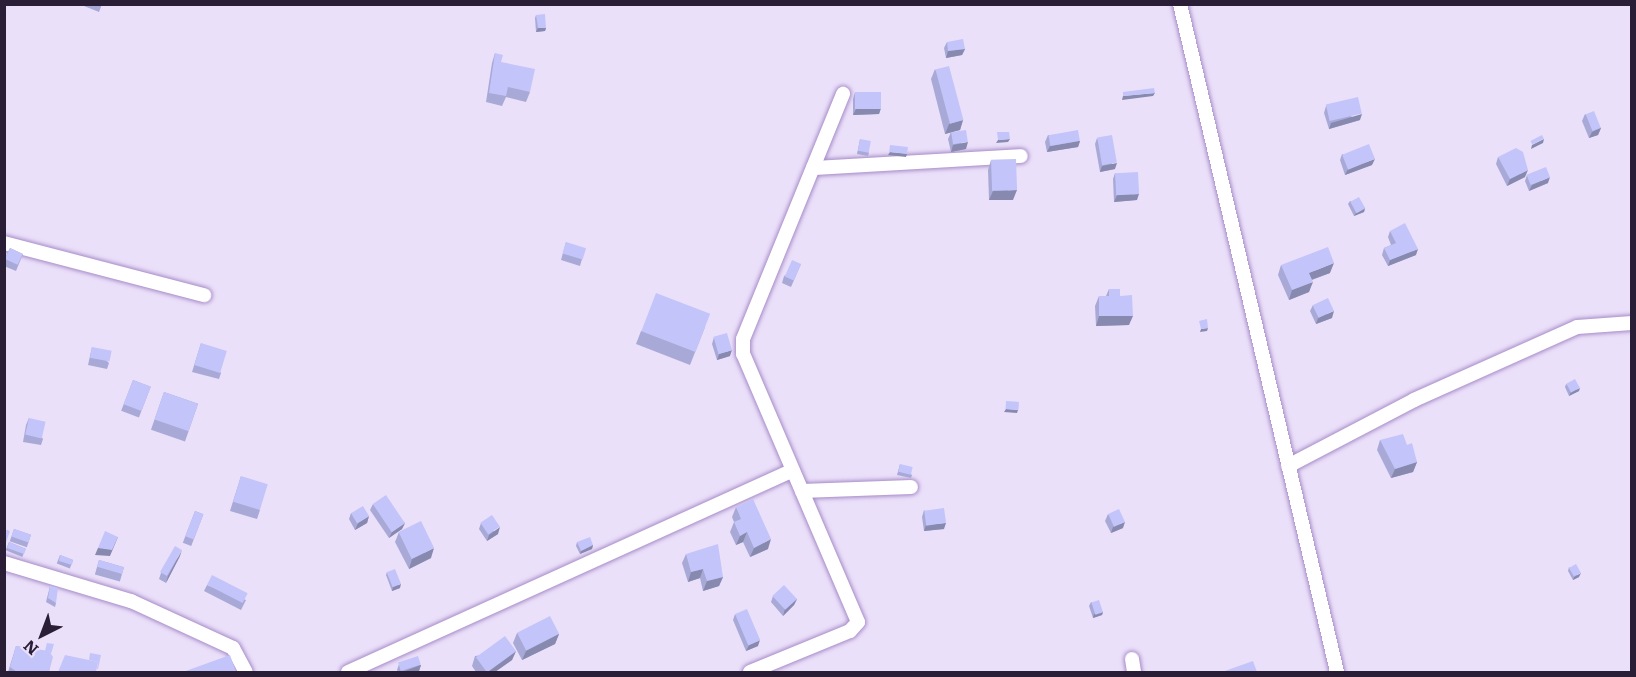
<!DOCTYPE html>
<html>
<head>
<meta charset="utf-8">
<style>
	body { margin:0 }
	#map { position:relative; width:1636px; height:677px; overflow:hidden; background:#ebe0fa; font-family:Literata,serif }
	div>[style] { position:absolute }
	.roads { filter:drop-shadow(0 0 2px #a68bc8) drop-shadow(0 0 2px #a68bc8) }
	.minor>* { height:14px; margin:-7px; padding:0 7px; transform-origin:7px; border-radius:7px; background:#fff }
	.wall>* { inset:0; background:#a8a9d6; transform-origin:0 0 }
	.shaded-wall>* { inset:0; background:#8889ae }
	.building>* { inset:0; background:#c3c4f9; transform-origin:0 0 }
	span { translate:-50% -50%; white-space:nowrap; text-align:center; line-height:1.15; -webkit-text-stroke:6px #ebe0fa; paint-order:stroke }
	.frame { position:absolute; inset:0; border:6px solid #291e36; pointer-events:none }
	.north { position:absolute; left:12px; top:605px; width:60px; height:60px; -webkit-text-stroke:4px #ebe0fa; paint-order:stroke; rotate:222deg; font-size:16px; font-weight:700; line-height:24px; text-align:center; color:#291e36 }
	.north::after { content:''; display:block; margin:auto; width:21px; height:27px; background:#291e36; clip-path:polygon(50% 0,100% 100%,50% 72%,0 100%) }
</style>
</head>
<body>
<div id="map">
	<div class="roads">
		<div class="minor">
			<div style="left:1180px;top:4px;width:686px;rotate:76.77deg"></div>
			<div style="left:813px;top:168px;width:208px;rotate:-3.3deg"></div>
			<div style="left:4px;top:243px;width:207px;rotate:14.6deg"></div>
			<div style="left:1288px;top:466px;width:142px;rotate:-27.6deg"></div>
			<div style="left:1414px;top:400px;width:179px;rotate:-24.1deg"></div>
			<div style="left:1577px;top:327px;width:55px;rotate:-4.2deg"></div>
			<div style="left:802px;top:491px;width:109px;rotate:-2.1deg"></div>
			<div style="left:4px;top:563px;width:133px;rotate:16.7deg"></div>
			<div style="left:131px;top:601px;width:112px;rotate:24.7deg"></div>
			<div style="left:233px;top:648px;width:27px;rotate:62deg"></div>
			<div style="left:1132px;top:659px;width:13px;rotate:81deg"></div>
			<div style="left:348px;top:672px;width:487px;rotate:-24.4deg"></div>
			<div style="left:750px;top:672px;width:108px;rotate:-22.3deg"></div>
			<div style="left:850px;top:631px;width:12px;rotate:-48deg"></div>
			<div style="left:858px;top:622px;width:292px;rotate:-113.2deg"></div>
			<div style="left:743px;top:354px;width:15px;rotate:-90deg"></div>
			<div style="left:743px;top:339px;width:265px;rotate:-67.8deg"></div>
		</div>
	</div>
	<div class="wall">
		<div style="clip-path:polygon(79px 4px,102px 4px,99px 12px)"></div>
		<div style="clip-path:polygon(536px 15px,546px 28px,545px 31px,536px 32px,535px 18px)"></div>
		<div style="clip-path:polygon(947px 42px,965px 49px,962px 55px,946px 58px,944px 48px)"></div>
		<div style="clip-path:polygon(495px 53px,501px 62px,530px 92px,526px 102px,506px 97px,502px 106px,486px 102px,492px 63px)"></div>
		<div style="clip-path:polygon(935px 69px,963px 120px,960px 130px,945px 134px,931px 79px)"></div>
		<div style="clip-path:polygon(855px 92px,881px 108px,879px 114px,853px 115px,853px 99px)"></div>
		<div style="clip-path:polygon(1326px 106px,1360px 120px,1329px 129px,1324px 113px)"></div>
		<div style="clip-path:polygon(1585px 114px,1601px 128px,1598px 135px,1589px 138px,1582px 121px)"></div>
		<div style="clip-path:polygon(951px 132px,966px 149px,951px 152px,948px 139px)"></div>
		<div style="clip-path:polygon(1048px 135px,1080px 141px,1078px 147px,1047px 152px,1045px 142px)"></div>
		<div style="clip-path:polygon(1097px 138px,1115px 169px,1100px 172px,1095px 144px)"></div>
		<div style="clip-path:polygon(860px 139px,869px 153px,868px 156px,857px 154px)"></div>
		<div style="clip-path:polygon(1342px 154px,1372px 165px,1345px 175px,1340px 160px)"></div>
		<div style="clip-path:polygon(1498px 157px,1525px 177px,1507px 186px,1496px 164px)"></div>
		<div style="clip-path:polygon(991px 160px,1013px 200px,989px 200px,988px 170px)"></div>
		<div style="clip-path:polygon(1115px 173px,1137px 200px,1114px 202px,1113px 179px)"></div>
		<div style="clip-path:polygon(1527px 175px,1548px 183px,1529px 191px,1525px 181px)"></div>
		<div style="clip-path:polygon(1350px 201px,1365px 208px,1364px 212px,1354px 216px,1348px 204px)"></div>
		<div style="clip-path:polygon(1390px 231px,1416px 255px,1388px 266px,1382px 255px,1384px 248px,1391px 245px,1388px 237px)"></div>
		<div style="clip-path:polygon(566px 242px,582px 259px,580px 266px,561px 260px)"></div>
		<div style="clip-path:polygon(10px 248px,23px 254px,16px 271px,4px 266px,4px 260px)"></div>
		<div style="clip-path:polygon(801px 264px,791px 287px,782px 283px,784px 276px)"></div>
		<div style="clip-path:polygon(1281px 265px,1330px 273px,1312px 280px,1309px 292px,1289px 300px,1278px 275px)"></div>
		<div style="clip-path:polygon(1109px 289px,1129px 325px,1096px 326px,1095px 306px,1099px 296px,1106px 296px)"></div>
		<div style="clip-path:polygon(1313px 305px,1332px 318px,1316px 324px,1310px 311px)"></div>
		<div style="clip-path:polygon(705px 327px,690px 365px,636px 344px,641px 331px)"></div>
		<div style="clip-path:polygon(714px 337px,730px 356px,717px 360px,712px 344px)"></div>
		<div style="clip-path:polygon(201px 343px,221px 373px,219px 379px,192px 372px)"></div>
		<div style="clip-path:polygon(92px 347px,109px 363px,107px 369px,88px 365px)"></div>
		<div style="left:133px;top:380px;width:19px;height:33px;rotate:21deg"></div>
		<div style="clip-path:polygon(1566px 384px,1579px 391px,1569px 396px,1565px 387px)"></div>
		<div style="left:164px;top:392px;width:36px;height:40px;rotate:19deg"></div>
		<div style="clip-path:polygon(29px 418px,43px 439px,41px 445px,23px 442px,26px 425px)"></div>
		<div style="clip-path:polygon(1380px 440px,1407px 445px,1417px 462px,1413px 472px,1391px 478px,1377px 450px)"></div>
		<div style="clip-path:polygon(900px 464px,912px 475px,911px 478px,897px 475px)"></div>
		<div style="clip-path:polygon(241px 476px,260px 510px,257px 519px,230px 511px)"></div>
		<div style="clip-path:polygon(373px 504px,405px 523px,402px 529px,389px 538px,370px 510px)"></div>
		<div style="clip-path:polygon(736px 507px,768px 549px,750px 557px,743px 542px,736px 545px,730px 532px,734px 522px,732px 517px)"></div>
		<div style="clip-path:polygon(924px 510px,944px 529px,924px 531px,922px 517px)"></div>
		<div style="left:195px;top:511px;width:9px;height:34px;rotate:21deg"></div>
		<div style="clip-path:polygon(351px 513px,369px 516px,367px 523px,355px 530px,349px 519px)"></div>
		<div style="clip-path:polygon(1108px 514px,1123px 528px,1111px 533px,1105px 521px)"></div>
		<div style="clip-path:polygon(481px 523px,498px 534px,487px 541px,479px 529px)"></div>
		<div style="left:14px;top:529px;width:18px;height:13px;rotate:19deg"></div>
		<div style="clip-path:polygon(399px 532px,431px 558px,409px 569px,395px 542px)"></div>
		<div style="left:9px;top:542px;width:18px;height:9px;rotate:22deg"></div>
		<div style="clip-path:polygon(577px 542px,593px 545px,592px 549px,580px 554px,576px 546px)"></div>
		<div style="clip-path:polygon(686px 554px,723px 577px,719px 586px,703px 591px,700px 578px,688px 582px,682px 563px)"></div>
		<div style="left:60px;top:555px;width:14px;height:9px;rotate:21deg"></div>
		<div style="clip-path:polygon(180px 556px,166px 583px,159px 579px,161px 573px)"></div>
		<div style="left:99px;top:560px;width:26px;height:15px;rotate:16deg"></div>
		<div style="clip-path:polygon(1569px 567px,1579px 577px,1573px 580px,1568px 571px)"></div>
		<div style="clip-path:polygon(387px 572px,400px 588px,392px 591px,386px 575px)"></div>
		<div style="clip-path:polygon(207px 585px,246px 600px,241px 610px,204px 591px)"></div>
		<div style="clip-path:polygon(50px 586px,56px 603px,55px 607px,46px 602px)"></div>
		<div style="clip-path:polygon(773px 596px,797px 599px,794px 605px,783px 616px,771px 602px)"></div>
		<div style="clip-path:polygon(1091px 602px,1103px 612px,1102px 615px,1093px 618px,1089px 606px)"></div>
		<div style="clip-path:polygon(735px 614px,758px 646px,746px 651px,733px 620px)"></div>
		<div style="clip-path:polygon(517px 633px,559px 634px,555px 644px,522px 660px,513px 643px)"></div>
		<div style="clip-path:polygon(16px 646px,44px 651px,51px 654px,49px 672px,8px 672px)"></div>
		<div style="clip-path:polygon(516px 651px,512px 660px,495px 672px,476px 672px,472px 666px,475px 656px)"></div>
		<div style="clip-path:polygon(399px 664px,421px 665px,419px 671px,415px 672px,398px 672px,397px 670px)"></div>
	</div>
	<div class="shaded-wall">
		<div style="clip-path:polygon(538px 28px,546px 28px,545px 31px,536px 32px)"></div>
		<div style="clip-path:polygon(965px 49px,962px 55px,946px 58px,948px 51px)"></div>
		<div style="clip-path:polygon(1155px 93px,1153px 96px,1122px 100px,1123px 96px)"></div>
		<div style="clip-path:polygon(881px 108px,879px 114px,853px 115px,856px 109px)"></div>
		<div style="clip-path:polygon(1362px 114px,1360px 120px,1329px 129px,1331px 123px)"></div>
		<div style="clip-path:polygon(963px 120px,960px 130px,945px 134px,949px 124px)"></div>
		<div style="clip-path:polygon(1601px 128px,1598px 135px,1589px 138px,1592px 132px)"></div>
		<div style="clip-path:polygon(1010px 139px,1008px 142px,996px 143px,998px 140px)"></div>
		<div style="clip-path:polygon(1544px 139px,1543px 143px,1531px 149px,1532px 145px)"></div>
		<div style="clip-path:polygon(1080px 141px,1078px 147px,1047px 152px,1050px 146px)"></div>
		<div style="clip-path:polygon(968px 142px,966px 149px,951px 152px,953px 145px)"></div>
		<div style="clip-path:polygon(890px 152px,907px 154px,906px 157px,888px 155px)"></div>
		<div style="clip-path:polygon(1375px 159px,1372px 165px,1345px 175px,1348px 169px)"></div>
		<div style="clip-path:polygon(1117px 163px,1115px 169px,1100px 172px,1102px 166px)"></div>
		<div style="clip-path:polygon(1528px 170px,1525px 177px,1507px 186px,1510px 179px)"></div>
		<div style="clip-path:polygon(1550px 177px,1548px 183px,1529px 191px,1532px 185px)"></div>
		<div style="clip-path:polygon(1017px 190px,1013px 200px,989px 200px,993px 191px)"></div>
		<div style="clip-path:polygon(1139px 194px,1137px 200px,1114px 202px,1117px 195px)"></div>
		<div style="clip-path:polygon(1365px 208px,1364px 212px,1354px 216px,1356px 213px)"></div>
		<div style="clip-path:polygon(1418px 249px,1416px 255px,1388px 266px,1390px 260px)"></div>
		<div style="clip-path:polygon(1334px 263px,1330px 273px,1305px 282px,1309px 273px)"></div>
		<div style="clip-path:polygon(1313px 282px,1309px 292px,1289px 300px,1292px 290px)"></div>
		<div style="clip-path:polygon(1334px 311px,1332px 318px,1316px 324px,1318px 318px)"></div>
		<div style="clip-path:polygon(1099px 316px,1133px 316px,1129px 325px,1096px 326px)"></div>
		<div style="clip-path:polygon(1208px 328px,1207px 331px,1200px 332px,1201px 329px)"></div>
		<div style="clip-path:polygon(732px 350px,730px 356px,717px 360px,719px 354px)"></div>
		<div style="clip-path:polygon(1580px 388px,1579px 391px,1569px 396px,1571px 392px)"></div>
		<div style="clip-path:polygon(1006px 409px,1018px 410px,1017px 413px,1004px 412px)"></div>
		<div style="clip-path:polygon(1417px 462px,1413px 472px,1391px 478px,1395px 469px)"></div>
		<div style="clip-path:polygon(369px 516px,367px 523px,355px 530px,358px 523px)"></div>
		<div style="clip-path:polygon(1125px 522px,1123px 528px,1111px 533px,1113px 527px)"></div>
		<div style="clip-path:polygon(405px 523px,402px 529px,389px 538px,392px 532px)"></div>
		<div style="clip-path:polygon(946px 523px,944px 529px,924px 531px,926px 525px)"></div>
		<div style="clip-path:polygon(500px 527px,498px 534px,487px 541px,489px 535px)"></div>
		<div style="clip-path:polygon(747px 532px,743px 542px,736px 545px,740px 536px)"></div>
		<div style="clip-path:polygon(118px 537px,110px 556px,95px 555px,98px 548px)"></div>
		<div style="clip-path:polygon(771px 539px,768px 549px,750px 557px,754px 548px)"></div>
		<div style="clip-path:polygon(593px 545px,592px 549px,580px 554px,581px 551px)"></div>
		<div style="clip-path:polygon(434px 548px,431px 558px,409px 569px,412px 559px)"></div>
		<div style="clip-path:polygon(182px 550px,180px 556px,166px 583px,168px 576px)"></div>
		<div style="clip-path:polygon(703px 569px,700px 578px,688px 582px,691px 572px)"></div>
		<div style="clip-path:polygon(1581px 573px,1579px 577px,1573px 580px,1574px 577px)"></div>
		<div style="clip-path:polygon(723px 577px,719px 586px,703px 591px,707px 581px)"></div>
		<div style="clip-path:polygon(401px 584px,400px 588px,392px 591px,393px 587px)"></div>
		<div style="clip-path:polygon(797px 599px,794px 605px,783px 616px,785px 609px)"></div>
		<div style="clip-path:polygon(1103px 612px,1102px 615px,1093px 618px,1094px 614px)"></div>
		<div style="clip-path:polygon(559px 634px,555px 644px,522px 660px,526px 651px)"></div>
		<div style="clip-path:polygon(760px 640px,758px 646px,746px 651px,749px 645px)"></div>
		<div style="clip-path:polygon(516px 651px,512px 660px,495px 672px,485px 672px)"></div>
		<div style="clip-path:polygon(421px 665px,419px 671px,415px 672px,402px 672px)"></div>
	</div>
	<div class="building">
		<div style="clip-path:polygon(545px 14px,546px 28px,538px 28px,536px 15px)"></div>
		<div style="clip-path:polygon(963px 39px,965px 49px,948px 51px,947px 42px)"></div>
		<div style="clip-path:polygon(495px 53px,503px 55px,501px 62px,535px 69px,530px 92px,508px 87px,506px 96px,489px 93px)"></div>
		<div style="left:949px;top:66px;width:56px;height:14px;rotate:75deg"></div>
		<div style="clip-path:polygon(1154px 88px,1155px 93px,1123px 96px,1123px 92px)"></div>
		<div style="left:855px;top:92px;width:26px;height:17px"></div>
		<div style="left:1358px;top:97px;width:17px;height:33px;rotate:77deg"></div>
		<div style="left:1594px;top:111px;width:18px;height:9px;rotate:68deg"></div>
		<div style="left:966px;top:130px;width:12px;height:15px;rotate:81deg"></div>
		<div style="left:1078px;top:130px;width:11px;height:30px;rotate:80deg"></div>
		<div style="clip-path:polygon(997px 132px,1009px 132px,1010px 139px,998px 140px)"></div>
		<div style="left:1112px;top:135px;width:28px;height:15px;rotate:80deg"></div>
		<div style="left:1542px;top:135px;width:4px;height:13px;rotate:63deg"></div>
		<div style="left:860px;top:139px;width:11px;height:12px;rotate:10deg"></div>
		<div style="left:1369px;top:144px;width:16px;height:29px;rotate:68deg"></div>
		<div style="left:890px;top:145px;width:18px;height:7px;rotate:6deg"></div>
		<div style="clip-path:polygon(1516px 148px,1523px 152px,1528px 170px,1510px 179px,1498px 157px)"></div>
		<div style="left:1016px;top:159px;width:31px;height:25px;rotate:88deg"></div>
		<div style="left:1546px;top:167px;width:11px;height:21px;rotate:68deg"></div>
		<div style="left:1138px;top:172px;width:22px;height:23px;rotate:87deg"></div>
		<div style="left:1359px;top:197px;width:13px;height:10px;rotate:61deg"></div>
		<div style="clip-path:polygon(1405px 223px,1418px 249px,1390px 260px,1384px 248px,1396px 243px,1390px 231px)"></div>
		<div style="left:566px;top:242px;width:21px;height:12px;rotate:17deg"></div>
		<div style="clip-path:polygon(1328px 247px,1334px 263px,1309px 273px,1313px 282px,1292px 290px,1281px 265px)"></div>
		<div style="left:10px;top:248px;width:14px;height:12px;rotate:25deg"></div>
		<div style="left:792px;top:260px;width:10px;height:18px;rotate:24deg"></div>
		<div style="clip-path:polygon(1109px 289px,1120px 289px,1120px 296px,1132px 295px,1133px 316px,1099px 316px,1099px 296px,1109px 296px)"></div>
		<div style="left:656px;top:293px;width:58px;height:41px;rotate:21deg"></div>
		<div style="left:1328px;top:298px;width:14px;height:17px;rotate:65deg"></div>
		<div style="clip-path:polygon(1207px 319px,1208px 328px,1201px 329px,1199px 321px)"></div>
		<div style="left:727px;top:333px;width:18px;height:14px;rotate:74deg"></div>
		<div style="left:201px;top:343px;width:27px;height:23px;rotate:17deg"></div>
		<div style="left:92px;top:347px;width:20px;height:11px;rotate:11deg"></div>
		<div style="left:1575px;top:379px;width:10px;height:10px;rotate:61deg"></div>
		<div style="left:133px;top:380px;width:19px;height:26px;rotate:21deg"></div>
		<div style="left:164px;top:392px;width:36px;height:29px;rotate:19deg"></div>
		<div style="left:1006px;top:401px;width:13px;height:8px;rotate:4deg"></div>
		<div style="left:29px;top:418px;width:17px;height:17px;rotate:13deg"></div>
		<div style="clip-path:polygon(1403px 434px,1407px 445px,1412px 443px,1417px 462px,1395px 469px,1380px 440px)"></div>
		<div style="left:900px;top:464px;width:13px;height:8px;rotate:13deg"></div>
		<div style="left:241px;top:476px;width:28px;height:27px;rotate:17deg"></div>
		<div style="left:386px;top:495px;width:34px;height:16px;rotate:56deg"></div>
		<div style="clip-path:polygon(753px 499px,771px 539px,754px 548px,747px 532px,740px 536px,734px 522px,741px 519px,736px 507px)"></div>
		<div style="left:363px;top:506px;width:12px;height:14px;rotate:59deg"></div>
		<div style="left:944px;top:508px;width:15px;height:20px;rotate:82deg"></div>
		<div style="left:1119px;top:509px;width:14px;height:12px;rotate:65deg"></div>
		<div style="left:195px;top:511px;width:9px;height:27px;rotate:21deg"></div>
		<div style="left:492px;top:515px;width:14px;height:14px;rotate:56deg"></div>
		<div style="left:421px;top:521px;width:30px;height:25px;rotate:64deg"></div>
		<div style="clip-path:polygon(4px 529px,10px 531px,5px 545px,4px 545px)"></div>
		<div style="left:14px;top:529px;width:18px;height:8px;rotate:19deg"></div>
		<div style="clip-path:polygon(105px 531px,118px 537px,112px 550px,98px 548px)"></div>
		<div style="clip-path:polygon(590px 537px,593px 545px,581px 551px,577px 542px)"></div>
		<div style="clip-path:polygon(9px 542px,26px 549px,24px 554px,7px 548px)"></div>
		<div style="clip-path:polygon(718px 544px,723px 577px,707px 581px,703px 569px,691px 572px,686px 554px)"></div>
		<div style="left:175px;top:546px;width:8px;height:30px;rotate:30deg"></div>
		<div style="clip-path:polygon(60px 555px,73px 560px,72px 565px,59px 561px)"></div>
		<div style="left:99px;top:560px;width:26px;height:7px;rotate:16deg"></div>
		<div style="left:1576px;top:564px;width:10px;height:8px;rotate:61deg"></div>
		<div style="left:395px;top:569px;width:16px;height:9px;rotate:68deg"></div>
		<div style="left:212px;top:575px;width:40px;height:11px;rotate:27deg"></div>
		<div style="left:784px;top:585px;width:19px;height:16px;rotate:47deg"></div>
		<div style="clip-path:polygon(50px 586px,58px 588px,56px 603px,48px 598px)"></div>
		<div style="left:1099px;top:600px;width:13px;height:8px;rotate:72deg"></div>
		<div style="left:747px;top:609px;width:34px;height:13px;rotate:67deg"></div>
		<div style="left:550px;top:616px;width:20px;height:37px;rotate:63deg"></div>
		<div style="left:505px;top:636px;width:19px;height:36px;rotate:54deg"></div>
		<div style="clip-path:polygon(47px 643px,54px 644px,51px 654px,49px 651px,45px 651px)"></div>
		<div style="clip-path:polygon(16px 646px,49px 651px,53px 657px,49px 672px,17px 672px,10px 667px)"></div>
		<div style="clip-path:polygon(90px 653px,101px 655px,98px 669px,97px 669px,98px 662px,89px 660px)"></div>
		<div style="clip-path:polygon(65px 655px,98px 662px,96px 672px,58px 672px)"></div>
		<div style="clip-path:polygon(230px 655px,236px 672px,183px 672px)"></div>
		<div style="left:418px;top:656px;width:9px;height:21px;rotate:72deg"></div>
		<div style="clip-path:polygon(1253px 661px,1257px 672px,1222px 672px)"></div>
	</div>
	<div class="frame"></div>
	<div class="north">N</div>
</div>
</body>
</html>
